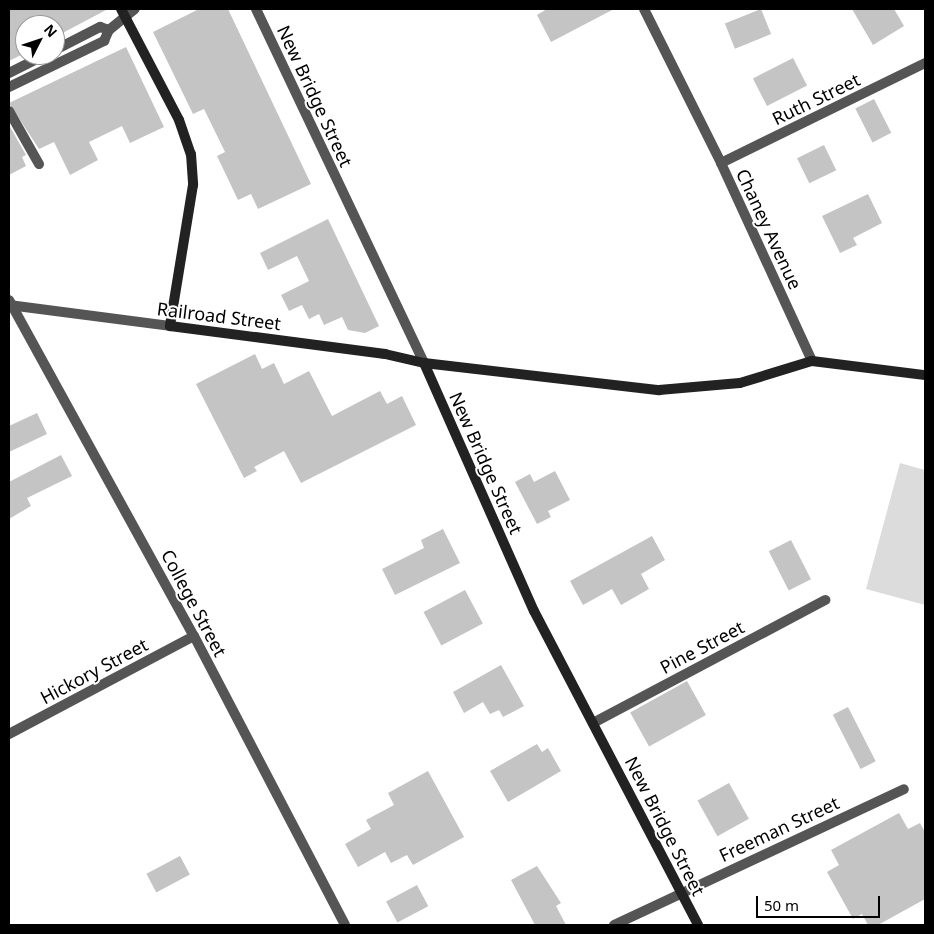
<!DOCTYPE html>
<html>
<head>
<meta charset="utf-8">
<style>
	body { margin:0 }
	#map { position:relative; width:934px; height:934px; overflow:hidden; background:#fff; font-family:"Noto Sans",sans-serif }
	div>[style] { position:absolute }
	.green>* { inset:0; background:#dcdcdc }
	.building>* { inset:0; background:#c4c4c4; transform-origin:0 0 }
	.pedestrian>* { height:10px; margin:-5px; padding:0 5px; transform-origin:5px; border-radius:5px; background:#555 }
	.minor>* { height:10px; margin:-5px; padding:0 5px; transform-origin:5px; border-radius:5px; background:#555 }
	.secondary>* { height:10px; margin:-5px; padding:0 5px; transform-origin:5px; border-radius:5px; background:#222 }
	span { translate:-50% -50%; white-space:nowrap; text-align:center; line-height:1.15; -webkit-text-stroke:4px #fff; paint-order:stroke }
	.street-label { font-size:18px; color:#000 }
	.frame { position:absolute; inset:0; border:10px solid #000; pointer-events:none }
	.north { position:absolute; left:15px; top:15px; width:50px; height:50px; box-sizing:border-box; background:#fff; border:1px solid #999; border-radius:50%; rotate:49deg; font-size:14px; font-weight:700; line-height:20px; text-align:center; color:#000 }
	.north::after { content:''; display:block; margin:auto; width:18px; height:22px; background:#000; clip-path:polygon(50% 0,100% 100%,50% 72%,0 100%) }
	.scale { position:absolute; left:756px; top:896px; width:124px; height:22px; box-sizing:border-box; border:2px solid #000; border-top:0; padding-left:6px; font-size:15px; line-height:18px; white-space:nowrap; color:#000; -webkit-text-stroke:4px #fff; paint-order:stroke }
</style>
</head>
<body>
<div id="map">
	<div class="green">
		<div style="clip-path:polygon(900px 463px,925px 470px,925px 605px,866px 589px)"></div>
	</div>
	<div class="building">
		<div style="clip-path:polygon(9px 9px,108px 9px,55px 37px,55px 25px,25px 25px,25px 53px,9px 61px)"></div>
		<div style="clip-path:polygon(199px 9px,228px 9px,311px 184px,258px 209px,251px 194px,238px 200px,217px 156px,225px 152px,204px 109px,193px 114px,153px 32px)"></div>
		<div style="clip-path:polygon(547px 9px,614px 9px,551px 42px,537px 15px)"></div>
		<div style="left:761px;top:9px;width:27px;height:39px;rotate:68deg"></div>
		<div style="clip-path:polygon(852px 9px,894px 9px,904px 26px,873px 45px)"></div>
		<div style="clip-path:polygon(126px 47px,164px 127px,130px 143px,122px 126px,89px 142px,98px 160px,70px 175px,54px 142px,39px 149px,9px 103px)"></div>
		<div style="left:793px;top:58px;width:31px;height:45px;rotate:63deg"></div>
		<div style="left:874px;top:99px;width:38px;height:21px;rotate:63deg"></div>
		<div style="clip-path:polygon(9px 125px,26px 155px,22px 157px,26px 166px,9px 175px)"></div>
		<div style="left:824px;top:145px;width:28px;height:30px;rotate:64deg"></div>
		<div style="clip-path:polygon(868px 194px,882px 223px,853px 238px,857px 245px,840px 253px,822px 216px)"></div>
		<div style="clip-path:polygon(328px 219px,379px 326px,365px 333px,348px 330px,342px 317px,324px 325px,319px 314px,309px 319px,302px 305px,289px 311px,281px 295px,309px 281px,297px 256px,268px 270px,260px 253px)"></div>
		<div style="clip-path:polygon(255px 354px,262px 369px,274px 363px,284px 384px,309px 371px,332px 416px,380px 391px,387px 404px,402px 396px,416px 425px,301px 483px,284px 451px,254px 467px,257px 471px,244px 478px,196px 384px)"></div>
		<div style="clip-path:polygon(37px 413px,47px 434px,9px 452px,9px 426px)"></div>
		<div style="clip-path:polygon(61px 455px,72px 476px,27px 498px,31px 506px,9px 519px,9px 482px)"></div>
		<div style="clip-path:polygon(555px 471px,570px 500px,548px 511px,551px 517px,537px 524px,515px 482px,530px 474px,534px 482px)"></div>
		<div style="clip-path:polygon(443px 529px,460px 563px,395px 595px,382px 569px,424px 548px,421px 540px)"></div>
		<div style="clip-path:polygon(652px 536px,665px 560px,641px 574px,649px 589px,621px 605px,612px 589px,583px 605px,570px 581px)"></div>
		<div style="left:791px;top:540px;width:44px;height:25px;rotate:63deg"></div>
		<div style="left:465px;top:590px;width:38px;height:47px;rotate:62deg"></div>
		<div style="clip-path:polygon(501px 665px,524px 706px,503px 717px,499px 710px,490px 714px,483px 702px,464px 713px,453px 692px)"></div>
		<div style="left:687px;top:681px;width:39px;height:65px;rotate:61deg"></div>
		<div style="left:848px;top:707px;width:61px;height:17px;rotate:63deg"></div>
		<div style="clip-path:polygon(537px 744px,542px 752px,548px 748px,561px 771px,508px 802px,490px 771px)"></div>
		<div style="clip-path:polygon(428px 771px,464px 837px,413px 865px,407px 855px,391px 863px,385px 852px,358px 867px,345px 844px,371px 829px,366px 820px,394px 805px,388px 793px)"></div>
		<div style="left:729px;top:783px;width:41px;height:36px;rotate:61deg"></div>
		<div style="clip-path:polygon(899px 813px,908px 829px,920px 823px,925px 832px,925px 899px,878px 925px,868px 925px,862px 914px,853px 919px,827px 872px,839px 865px,831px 850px)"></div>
		<div style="left:180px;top:856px;width:21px;height:38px;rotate:62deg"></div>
		<div style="clip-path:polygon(537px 866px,561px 903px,556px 906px,566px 925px,535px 925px,511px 880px)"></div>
		<div style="left:417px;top:885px;width:24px;height:35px;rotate:62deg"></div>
	</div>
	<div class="pedestrian">
		<div style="left:9px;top:111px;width:61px;rotate:60.5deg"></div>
	</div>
	<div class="minor">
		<div style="left:256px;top:9px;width:392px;rotate:64.6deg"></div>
		<div style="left:644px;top:9px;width:172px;rotate:63.4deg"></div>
		<div style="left:721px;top:163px;width:218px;rotate:65.3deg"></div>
		<div style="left:109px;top:30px;width:33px;rotate:-39deg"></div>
		<div style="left:55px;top:50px;width:51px;rotate:-27.1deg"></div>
		<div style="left:100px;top:27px;width:9px;rotate:18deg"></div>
		<div style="left:9px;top:73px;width:40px;rotate:-26.6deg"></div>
		<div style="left:9px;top:87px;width:106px;rotate:-25.8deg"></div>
		<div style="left:104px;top:41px;width:12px;rotate:-66deg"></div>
		<div style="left:721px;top:163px;width:227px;rotate:-26.1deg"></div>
		<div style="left:9px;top:300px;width:384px;rotate:61.2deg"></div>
		<div style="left:194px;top:636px;width:326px;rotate:62.4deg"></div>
		<div style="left:9px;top:305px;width:162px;rotate:7.4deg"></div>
		<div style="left:593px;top:723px;width:263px;rotate:-27.9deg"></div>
		<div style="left:9px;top:734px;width:209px;rotate:-27.9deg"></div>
		<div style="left:614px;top:925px;width:320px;rotate:-25.1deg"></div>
	</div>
	<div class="secondary">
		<div style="left:121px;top:9px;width:125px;rotate:62.4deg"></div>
		<div style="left:179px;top:120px;width:36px;rotate:71deg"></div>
		<div style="left:191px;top:154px;width:31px;rotate:86deg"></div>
		<div style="left:193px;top:185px;width:143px;rotate:99.3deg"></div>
		<div style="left:170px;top:326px;width:217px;rotate:7.4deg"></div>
		<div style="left:385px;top:354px;width:40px;rotate:13deg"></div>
		<div style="left:424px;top:363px;width:237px;rotate:6.6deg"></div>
		<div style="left:659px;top:390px;width:81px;rotate:-4.9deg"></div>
		<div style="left:740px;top:383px;width:75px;rotate:-17deg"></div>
		<div style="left:812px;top:361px;width:114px;rotate:7.1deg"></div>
		<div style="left:424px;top:363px;width:271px;rotate:66.1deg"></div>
		<div style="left:534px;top:611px;width:354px;rotate:62.4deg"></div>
	</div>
	<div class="street-label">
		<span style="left:315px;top:96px;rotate:65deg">New Bridge Street</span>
		<span style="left:816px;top:99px;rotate:-26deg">Ruth Street</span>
		<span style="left:769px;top:229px;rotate:65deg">Chaney Avenue</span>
		<span style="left:219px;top:316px;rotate:7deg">Railroad Street</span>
		<span style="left:486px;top:463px;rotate:66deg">New Bridge Street</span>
		<span style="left:194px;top:603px;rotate:62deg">College Street</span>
		<span style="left:702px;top:647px;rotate:-28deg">Pine Street</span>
		<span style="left:94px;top:671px;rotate:-28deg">Hickory Street</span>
		<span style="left:665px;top:826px;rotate:63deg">New Bridge Street</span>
		<span style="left:779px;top:829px;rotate:-25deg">Freeman Street</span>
	</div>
	<div class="frame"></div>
	<div class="north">N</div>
	<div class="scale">50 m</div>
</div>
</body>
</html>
